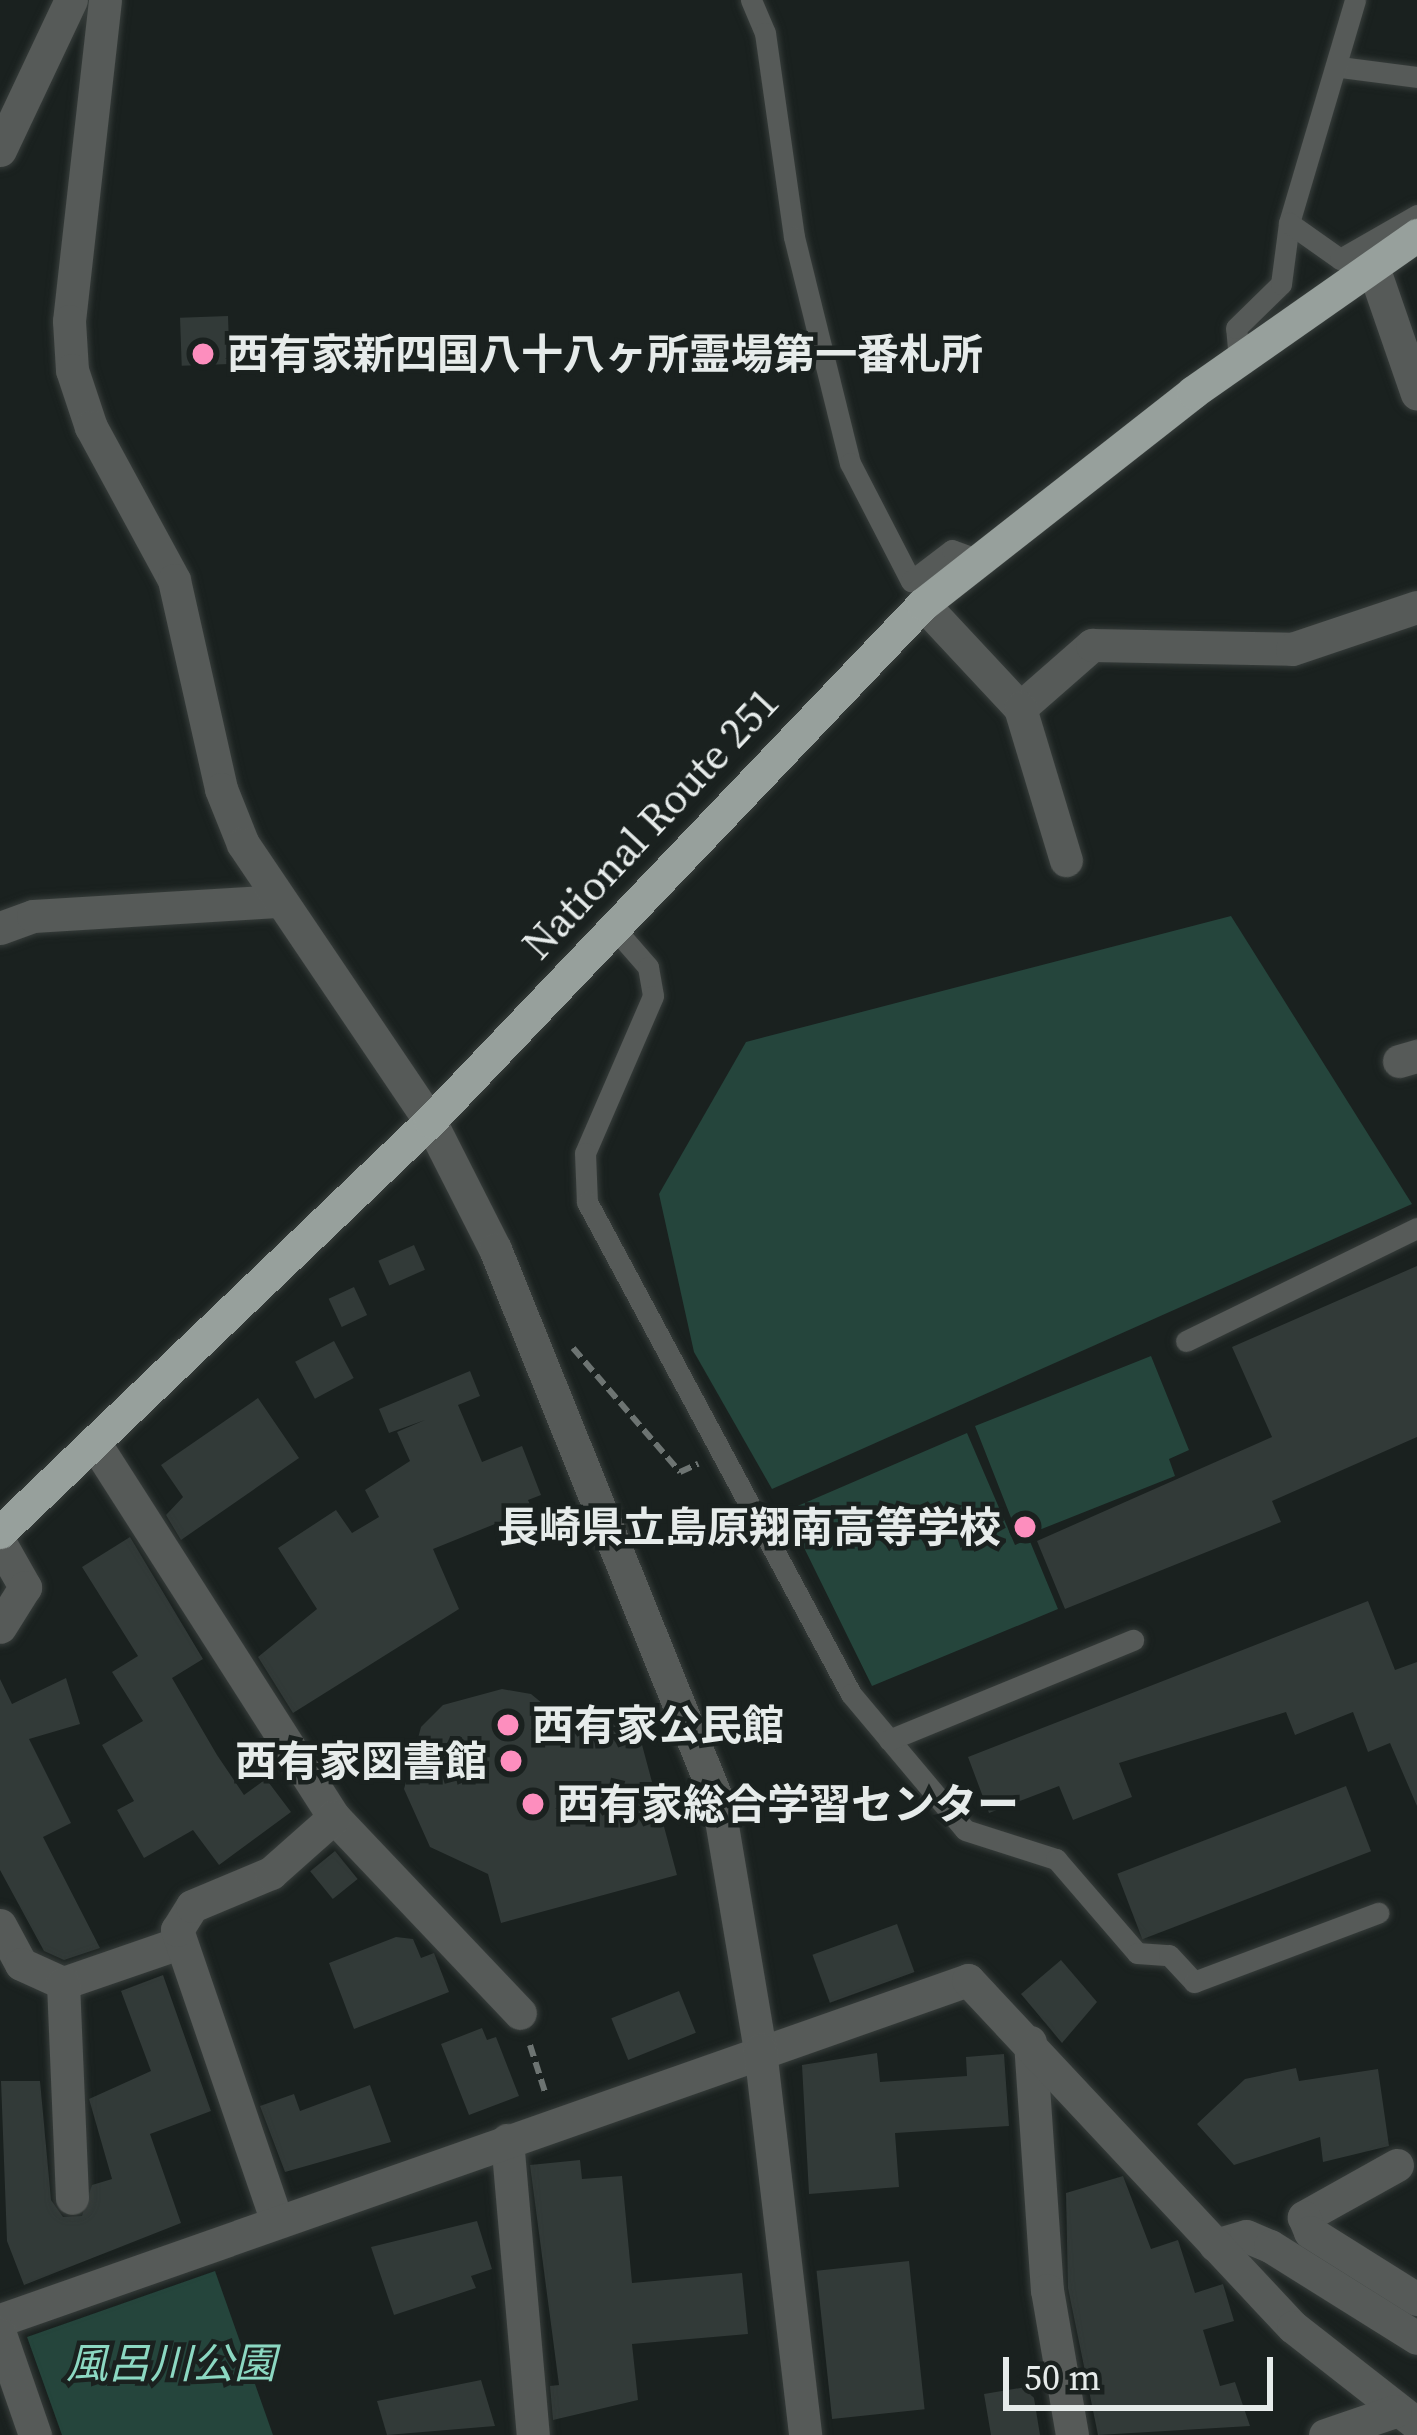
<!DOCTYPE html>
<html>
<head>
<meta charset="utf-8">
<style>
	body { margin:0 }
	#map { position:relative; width:1417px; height:2435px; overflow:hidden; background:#1a211f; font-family:"Source Serif 4","Noto Sans JP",serif }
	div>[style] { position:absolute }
	.green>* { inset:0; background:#25453c }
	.building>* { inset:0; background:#323a38; transform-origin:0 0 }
	.path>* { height:6px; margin-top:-3px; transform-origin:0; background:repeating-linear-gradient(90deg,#6d7472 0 12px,transparent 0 18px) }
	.roads { filter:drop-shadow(0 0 3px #373d3b) drop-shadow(0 0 3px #373d3b) }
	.service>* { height:21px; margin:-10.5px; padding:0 10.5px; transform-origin:10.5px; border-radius:10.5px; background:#565a58 }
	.minor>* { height:33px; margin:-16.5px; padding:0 16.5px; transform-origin:16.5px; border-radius:16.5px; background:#565a58 }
	.tertiary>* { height:33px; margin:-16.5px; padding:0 16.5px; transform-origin:16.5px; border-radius:16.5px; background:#565a58 }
	.trunk>* { height:33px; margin:-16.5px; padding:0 16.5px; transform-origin:16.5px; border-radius:16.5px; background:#97a09c }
	.dots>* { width:33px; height:33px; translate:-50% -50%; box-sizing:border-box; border:6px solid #1a211f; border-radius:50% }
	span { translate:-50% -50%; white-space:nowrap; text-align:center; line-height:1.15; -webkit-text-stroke:9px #1a211f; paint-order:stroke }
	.poi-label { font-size:42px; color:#e6ebea; font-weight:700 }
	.left { translate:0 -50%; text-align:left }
	.right { translate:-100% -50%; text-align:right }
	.street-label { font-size:42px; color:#e6ebea }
	.park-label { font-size:42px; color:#8cd8c2; font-style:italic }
	.scale { position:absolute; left:1003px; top:2357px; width:270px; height:54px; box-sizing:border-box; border:6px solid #e6ebea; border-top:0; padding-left:15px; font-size:36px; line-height:42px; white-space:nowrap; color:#e6ebea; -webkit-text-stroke:9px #1a211f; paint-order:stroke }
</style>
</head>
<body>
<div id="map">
	<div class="green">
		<div style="clip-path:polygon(1231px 916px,1412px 1204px,772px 1489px,694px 1352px,659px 1194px,746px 1042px)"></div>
		<div style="clip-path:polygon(1151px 1356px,1189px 1450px,1169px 1459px,1175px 1476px,1019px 1538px,975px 1426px)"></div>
		<div style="clip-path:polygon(967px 1433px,1015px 1545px,1029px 1539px,1058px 1609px,872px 1686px,786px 1511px)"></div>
		<div style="clip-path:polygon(215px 2271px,273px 2435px,62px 2435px,27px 2337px)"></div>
	</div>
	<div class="building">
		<div style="left:228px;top:316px;width:48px;height:48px;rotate:88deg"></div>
		<div style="left:414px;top:1245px;width:27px;height:39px;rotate:66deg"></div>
		<div style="clip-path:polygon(1417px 1266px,1417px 1437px,1272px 1501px,1281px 1522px,1065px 1609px,1037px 1541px,1272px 1437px,1232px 1347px)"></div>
		<div style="left:354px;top:1287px;width:31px;height:28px;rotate:65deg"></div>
		<div style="left:334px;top:1341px;width:42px;height:44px;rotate:62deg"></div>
		<div style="clip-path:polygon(470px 1371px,480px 1396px,458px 1405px,482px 1462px,522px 1446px,541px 1495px,528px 1500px,532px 1509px,433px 1549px,459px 1609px,293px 1713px,258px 1657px,317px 1609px,278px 1548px,336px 1510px,352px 1533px,379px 1517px,365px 1490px,410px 1461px,397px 1432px,425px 1420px,389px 1433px,379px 1409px)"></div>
		<div style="clip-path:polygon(258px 1398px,299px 1458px,181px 1540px,166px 1515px,183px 1497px,161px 1465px)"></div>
		<div style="clip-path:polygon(130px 1537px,203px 1659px,172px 1678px,217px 1755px,244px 1795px,266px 1779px,291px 1812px,219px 1865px,193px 1830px,144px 1858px,117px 1810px,134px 1801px,102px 1745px,143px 1721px,112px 1672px,138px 1656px,82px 1567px)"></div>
		<div style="clip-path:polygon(1368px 1601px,1395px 1670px,1417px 1662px,1417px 1806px,1390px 1743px,1368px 1752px,1353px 1712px,1295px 1735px,1286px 1712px,1119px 1763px,1132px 1797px,1073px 1820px,1059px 1786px,989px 1813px,968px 1757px)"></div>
		<div style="clip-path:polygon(66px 1678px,80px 1724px,29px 1739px,71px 1823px,43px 1837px,100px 1948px,64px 1960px,44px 1951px,0 1870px,0 1679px,12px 1704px)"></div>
		<div style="clip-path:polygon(502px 1689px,531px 1694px,576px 1731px,634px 1715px,677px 1875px,501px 1923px,488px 1874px,430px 1847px,404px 1789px,421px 1727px,443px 1705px)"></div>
		<div style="left:1346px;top:1786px;width:70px;height:245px;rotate:69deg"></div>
		<div style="left:335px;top:1851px;width:36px;height:32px;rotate:51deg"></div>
		<div style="left:897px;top:1924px;width:51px;height:90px;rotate:70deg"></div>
		<div style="clip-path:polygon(396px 1937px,413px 1939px,421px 1958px,434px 1953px,449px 1992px,354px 2029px,329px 1963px)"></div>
		<div style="clip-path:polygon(1061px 1960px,1097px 2002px,1062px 2043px,1021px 1994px)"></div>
		<div style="clip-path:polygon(163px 1975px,211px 2111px,150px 2134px,181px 2223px,24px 2285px,7px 2241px,1px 2081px,40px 2081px,51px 2200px,63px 2217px,82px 2216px,92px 2185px,112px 2179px,89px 2099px,151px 2071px,121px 1991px)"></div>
		<div style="left:679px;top:1991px;width:45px;height:73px;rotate:68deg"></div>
		<div style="clip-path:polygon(482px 2028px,487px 2040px,496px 2037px,519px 2096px,469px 2115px,441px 2044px)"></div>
		<div style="clip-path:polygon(877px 2053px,880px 2082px,967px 2076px,966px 2057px,1004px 2054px,1009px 2126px,895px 2133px,899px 2187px,809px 2194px,802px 2065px)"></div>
		<div style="clip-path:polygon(1296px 2068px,1299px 2081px,1378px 2069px,1389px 2146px,1323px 2162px,1320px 2137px,1234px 2165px,1197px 2124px,1245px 2079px)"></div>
		<div style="clip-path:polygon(370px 2085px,391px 2142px,285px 2172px,260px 2106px,294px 2094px,300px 2111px)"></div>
		<div style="clip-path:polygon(580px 2160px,582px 2179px,622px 2176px,632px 2283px,742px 2273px,748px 2334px,632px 2344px,638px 2400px,553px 2420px,550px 2386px,559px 2385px,530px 2165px)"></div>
		<div style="clip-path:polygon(1123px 2176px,1151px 2249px,1178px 2240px,1195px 2293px,1223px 2284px,1234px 2321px,1203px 2330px,1220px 2386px,1235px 2382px,1250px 2426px,1098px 2435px,1068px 2288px,1066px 2193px)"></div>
		<div style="clip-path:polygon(477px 2221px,492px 2269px,471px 2276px,476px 2288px,394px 2315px,371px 2247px)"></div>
		<div style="left:909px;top:2261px;width:149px;height:93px;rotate:84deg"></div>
		<div style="clip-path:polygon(481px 2380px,495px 2426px,387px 2435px,377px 2401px)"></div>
		<div style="clip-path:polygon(1032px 2386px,1040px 2435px,991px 2435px,984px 2394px)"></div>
	</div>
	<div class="path">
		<div style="left:573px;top:1348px;width:164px;rotate:49.2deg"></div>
		<div style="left:680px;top:1472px;width:20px;rotate:-24deg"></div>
		<div style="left:530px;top:2045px;width:52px;rotate:72.3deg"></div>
	</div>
	<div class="roads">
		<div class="service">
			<div style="left:751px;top:0;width:36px;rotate:67deg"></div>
			<div style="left:765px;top:33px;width:206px;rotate:81.9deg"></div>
			<div style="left:794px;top:237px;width:233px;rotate:76.1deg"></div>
			<div style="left:850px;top:463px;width:133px;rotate:62.7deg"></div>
			<div style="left:911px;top:581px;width:51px;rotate:-37.1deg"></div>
			<div style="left:952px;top:550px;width:30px;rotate:20deg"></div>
			<div style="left:1340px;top:67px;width:78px;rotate:7.4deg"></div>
			<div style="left:1289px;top:223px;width:233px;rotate:-73.5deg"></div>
			<div style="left:1239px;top:360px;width:32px;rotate:-95deg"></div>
			<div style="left:1236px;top:328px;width:63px;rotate:-44.4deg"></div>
			<div style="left:1281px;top:284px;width:62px;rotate:-82.5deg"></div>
			<div style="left:1289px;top:223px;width:62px;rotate:35.2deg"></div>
			<div style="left:1340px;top:259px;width:89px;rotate:-29.7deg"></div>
			<div style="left:614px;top:928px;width:52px;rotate:48.9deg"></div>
			<div style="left:648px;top:967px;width:29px;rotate:80deg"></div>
			<div style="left:653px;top:996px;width:171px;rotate:113.4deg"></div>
			<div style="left:585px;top:1153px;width:49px;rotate:87.7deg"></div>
			<div style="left:587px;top:1202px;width:558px;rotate:61.78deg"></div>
			<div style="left:851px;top:1694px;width:177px;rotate:50deg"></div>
			<div style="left:965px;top:1830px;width:96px;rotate:17.7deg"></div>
			<div style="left:1056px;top:1859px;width:124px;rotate:49.2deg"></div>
			<div style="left:1137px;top:1953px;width:32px;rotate:4deg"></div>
			<div style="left:1169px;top:1955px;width:37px;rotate:47deg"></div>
			<div style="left:1194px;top:1982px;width:197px;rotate:-20.6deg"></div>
			<div style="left:1186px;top:1341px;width:257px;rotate:-26.1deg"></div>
			<div style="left:889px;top:1740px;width:264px;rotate:-22.3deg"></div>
		</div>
		<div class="minor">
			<div style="left:0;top:150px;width:166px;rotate:-64.7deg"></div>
			<div style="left:1373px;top:267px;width:134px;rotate:70.9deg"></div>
			<div style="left:923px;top:604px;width:142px;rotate:47deg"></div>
			<div style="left:1020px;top:708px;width:96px;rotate:-41.2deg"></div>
			<div style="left:1092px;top:645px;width:200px;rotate:1.1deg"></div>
			<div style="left:1292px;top:649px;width:132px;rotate:-18.6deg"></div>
			<div style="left:1020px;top:708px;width:159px;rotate:73.2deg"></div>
			<div style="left:0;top:928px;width:35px;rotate:-20deg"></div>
			<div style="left:33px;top:916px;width:244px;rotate:-3.5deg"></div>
			<div style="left:1399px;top:1061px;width:19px;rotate:-16deg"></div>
			<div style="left:94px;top:1442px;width:445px;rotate:57.4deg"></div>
			<div style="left:334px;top:1817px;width:270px;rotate:46.5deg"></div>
			<div style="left:0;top:1543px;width:51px;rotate:60.4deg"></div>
			<div style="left:25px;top:1587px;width:47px;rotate:122deg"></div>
			<div style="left:0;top:1925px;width:44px;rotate:61.7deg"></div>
			<div style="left:21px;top:1964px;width:46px;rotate:24.3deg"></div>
			<div style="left:63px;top:1983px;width:120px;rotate:-19deg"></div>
			<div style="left:63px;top:1983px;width:215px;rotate:87.6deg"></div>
			<div style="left:1030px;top:2042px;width:249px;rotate:86.1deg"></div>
			<div style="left:1047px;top:2290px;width:147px;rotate:80.2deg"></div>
			<div style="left:507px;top:2140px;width:296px;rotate:85deg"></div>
			<div style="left:1397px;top:2165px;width:107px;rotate:150.8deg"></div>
			<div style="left:1304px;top:2217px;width:16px;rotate:68deg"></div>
			<div style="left:1310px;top:2232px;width:126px;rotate:32.1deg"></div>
			<div style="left:277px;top:2222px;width:309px;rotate:-108.9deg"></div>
			<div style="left:177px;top:1930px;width:28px;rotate:-58deg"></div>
			<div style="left:192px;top:1906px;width:86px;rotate:-22.7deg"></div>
			<div style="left:271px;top:1873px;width:84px;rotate:-41.6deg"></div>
			<div style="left:1215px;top:2245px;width:32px;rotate:-16deg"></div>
			<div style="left:1246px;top:2236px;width:26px;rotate:23deg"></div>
			<div style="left:1270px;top:2246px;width:173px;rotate:32deg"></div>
			<div style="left:0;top:2320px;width:1026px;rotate:-19.35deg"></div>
			<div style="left:968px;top:1980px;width:475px;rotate:46.9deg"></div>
			<div style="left:1293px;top:2327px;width:157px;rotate:38deg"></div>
			<div style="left:0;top:2334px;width:107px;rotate:70.9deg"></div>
			<div style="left:1325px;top:2435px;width:74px;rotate:-18.9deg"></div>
		</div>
		<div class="tertiary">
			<div style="left:105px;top:0;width:323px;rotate:96.4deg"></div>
			<div style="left:69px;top:321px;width:49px;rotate:86.5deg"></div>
			<div style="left:72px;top:370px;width:60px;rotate:71.6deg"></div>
			<div style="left:91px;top:427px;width:174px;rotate:61.5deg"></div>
			<div style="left:174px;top:580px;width:214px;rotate:77.3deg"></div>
			<div style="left:221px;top:789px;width:59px;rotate:68.2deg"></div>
			<div style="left:243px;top:844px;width:334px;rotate:56deg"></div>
			<div style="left:430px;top:1121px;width:144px;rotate:63.1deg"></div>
			<div style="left:495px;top:1249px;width:596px;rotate:68.04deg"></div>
			<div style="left:718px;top:1802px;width:252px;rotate:80.4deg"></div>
			<div style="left:760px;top:2050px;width:388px;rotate:83.3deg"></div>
		</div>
		<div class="trunk">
			<div style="left:0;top:1532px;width:595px;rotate:-43.71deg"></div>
			<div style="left:430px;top:1121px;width:714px;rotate:-46.36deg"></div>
			<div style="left:923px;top:604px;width:343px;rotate:-38.1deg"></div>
			<div style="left:1193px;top:392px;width:274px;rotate:-35deg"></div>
		</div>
	</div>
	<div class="dots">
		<div style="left:203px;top:354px;background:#fd8ebe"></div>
		<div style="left:1025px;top:1527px;background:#fd8ebe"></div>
		<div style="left:508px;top:1725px;background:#fd8ebe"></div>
		<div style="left:511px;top:1761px;background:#fd8ebe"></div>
		<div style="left:533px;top:1804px;background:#fd8ebe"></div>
	</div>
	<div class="poi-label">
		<span class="left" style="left:227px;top:354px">西有家新四国八十八ヶ所霊場第一番札所</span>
		<span class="right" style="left:1001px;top:1527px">長崎県立島原翔南高等学校</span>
		<span class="left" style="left:532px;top:1725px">西有家公民館</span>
		<span class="right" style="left:487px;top:1761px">西有家図書館</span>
		<span class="left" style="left:557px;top:1804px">西有家総合学習センター</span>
	</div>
	<div class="street-label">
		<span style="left:650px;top:823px;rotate:-47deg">National Route 251</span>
	</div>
	<div class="park-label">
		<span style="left:171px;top:2363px">風呂川公園</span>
	</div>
	<div class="scale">50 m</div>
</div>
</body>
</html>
